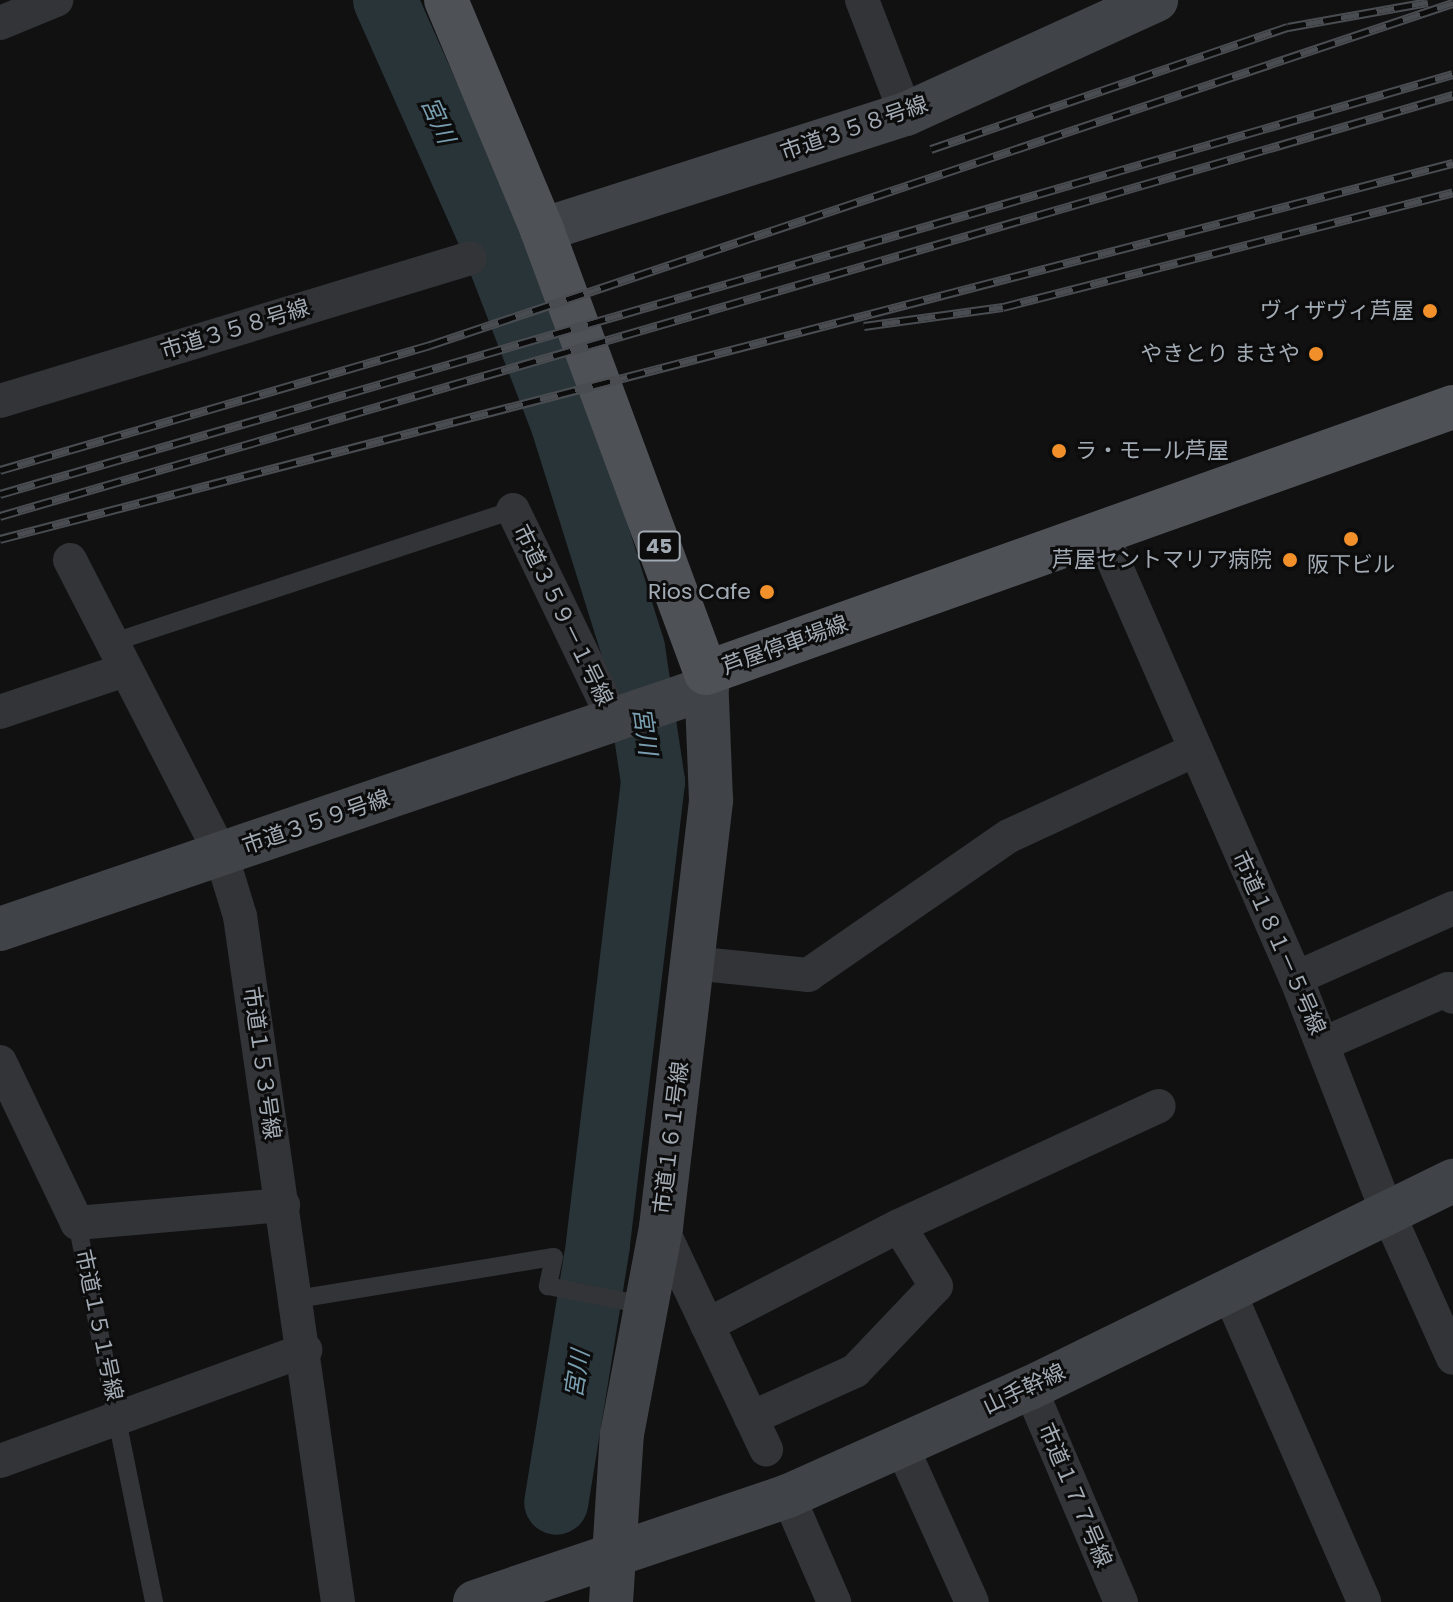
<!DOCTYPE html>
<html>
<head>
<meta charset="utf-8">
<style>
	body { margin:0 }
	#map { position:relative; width:1453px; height:1602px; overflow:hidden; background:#111112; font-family:Poppins,"Noto Sans JP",sans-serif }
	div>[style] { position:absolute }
	.river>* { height:64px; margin:-32px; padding:0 32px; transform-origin:32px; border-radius:32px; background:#293438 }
	.lane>* { height:18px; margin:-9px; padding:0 9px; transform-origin:9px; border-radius:9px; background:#323437 }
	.street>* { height:34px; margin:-17px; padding:0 17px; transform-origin:17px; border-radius:17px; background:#323437 }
	.secondary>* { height:44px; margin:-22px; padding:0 22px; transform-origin:22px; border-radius:22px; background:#404347 }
	.primary>* { height:44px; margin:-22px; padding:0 22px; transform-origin:22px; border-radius:22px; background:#4e5156 }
	.rail>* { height:9px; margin-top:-4.5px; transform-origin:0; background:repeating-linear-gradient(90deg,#0c0c0d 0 18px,#494c50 0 36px); box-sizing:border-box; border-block:2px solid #494c50 }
	.dots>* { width:22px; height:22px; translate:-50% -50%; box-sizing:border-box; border:4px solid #0c0c0d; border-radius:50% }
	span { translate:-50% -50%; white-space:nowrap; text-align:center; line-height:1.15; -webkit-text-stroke:6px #0c0c0d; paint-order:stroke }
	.shield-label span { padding:2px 6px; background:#0c0c0d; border:2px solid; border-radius:6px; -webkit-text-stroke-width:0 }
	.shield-label { font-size:20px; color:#a2aab3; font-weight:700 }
	.street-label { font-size:22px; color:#a2aab3 }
	.poi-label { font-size:22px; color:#a2aab3 }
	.right { translate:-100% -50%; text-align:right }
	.left { translate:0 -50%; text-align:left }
	.water-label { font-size:24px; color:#789eaf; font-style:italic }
</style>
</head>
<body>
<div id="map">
	<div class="river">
		<div style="left:385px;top:0;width:261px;rotate:66deg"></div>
		<div style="left:491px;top:238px;width:200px;rotate:68.9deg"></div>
		<div style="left:563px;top:425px;width:234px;rotate:72.6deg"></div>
		<div style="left:633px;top:648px;width:135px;rotate:81.5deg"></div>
		<div style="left:653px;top:782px;width:466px;rotate:96.8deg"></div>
		<div style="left:598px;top:1245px;width:261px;rotate:99.2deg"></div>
	</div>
	<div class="lane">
		<div style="left:111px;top:643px;width:423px;rotate:-18.3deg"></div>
		<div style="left:77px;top:1223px;width:387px;rotate:78.5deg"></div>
		<div style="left:297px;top:1299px;width:260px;rotate:-9.3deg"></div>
		<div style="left:554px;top:1257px;width:30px;rotate:102deg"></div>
		<div style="left:548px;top:1286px;width:98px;rotate:11.2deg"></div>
	</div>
	<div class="street">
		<div style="left:862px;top:0;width:122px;rotate:68.9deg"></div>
		<div style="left:0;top:23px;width:61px;rotate:-22.3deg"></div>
		<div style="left:0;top:401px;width:491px;rotate:-16.9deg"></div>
		<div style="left:513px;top:510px;width:233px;rotate:64.3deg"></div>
		<div style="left:1100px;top:530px;width:489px;rotate:66.4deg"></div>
		<div style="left:1296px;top:978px;width:250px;rotate:68.7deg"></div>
		<div style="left:1387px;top:1211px;width:161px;rotate:65.8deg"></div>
		<div style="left:70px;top:560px;width:331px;rotate:62.8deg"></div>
		<div style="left:221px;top:854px;width:65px;rotate:73deg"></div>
		<div style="left:240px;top:916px;width:693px;rotate:81.87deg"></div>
		<div style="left:0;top:712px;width:132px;rotate:-18.6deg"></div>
		<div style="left:692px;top:963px;width:117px;rotate:5.9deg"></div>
		<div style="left:808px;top:975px;width:244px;rotate:-34.7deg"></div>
		<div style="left:1009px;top:836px;width:203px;rotate:-24.8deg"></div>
		<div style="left:1296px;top:978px;width:172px;rotate:-24deg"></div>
		<div style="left:1323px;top:1044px;width:137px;rotate:-23.7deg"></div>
		<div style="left:1448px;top:989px;width:9px;rotate:58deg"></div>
		<div style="left:0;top:1062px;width:178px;rotate:64.4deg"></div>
		<div style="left:77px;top:1223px;width:207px;rotate:-5deg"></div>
		<div style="left:661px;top:1227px;width:246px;rotate:64.7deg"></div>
		<div style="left:1228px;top:1290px;width:340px;rotate:66.4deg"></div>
		<div style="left:707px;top:1325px;width:216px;rotate:-27.3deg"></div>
		<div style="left:899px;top:1226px;width:286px;rotate:-24.8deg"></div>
		<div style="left:1030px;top:1388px;width:233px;rotate:67deg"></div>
		<div style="left:751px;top:1418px;width:114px;rotate:-24.3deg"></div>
		<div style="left:855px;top:1371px;width:117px;rotate:-46.4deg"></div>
		<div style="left:936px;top:1286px;width:70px;rotate:-121.7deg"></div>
		<div style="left:901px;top:1445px;width:172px;rotate:65.7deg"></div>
		<div style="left:0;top:1461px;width:325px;rotate:-20deg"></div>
		<div style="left:788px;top:1496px;width:116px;rotate:66.5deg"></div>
	</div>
	<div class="secondary">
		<div style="left:542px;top:230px;width:382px;rotate:-17.7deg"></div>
		<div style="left:906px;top:114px;width:275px;rotate:-24.5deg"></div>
		<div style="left:0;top:929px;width:747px;rotate:-18.82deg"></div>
		<div style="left:475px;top:1602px;width:330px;rotate:-18.7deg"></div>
		<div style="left:788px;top:1496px;width:265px;rotate:-24.1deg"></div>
		<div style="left:1030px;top:1388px;width:471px;rotate:-26.1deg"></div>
		<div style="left:611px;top:1602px;width:168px;rotate:-86.3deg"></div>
		<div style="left:622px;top:1434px;width:211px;rotate:-79.3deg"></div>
		<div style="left:661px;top:1227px;width:430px;rotate:-83.3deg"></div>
		<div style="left:711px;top:800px;width:127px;rotate:-92.3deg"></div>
	</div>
	<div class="primary">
		<div style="left:446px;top:0;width:249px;rotate:67.3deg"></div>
		<div style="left:542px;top:230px;width:472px;rotate:69.7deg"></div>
		<div style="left:706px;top:673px;width:793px;rotate:-19.6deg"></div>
	</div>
	<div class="rail">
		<div style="left:931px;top:149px;width:377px;rotate:-18.9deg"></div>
		<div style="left:1288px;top:27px;width:142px;rotate:-10.1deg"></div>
		<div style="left:864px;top:326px;width:140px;rotate:-7.8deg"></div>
		<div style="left:1003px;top:307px;width:464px;rotate:-14.3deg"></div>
		<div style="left:0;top:470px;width:448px;rotate:-16.2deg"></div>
		<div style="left:430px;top:345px;width:1079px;rotate:-18.49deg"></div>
		<div style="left:0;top:494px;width:1512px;rotate:-16.12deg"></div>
		<div style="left:0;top:516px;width:1513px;rotate:-16.16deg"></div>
		<div style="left:0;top:539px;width:1501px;rotate:-14.51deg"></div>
	</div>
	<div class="dots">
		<div style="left:1430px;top:311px;background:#f1902a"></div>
		<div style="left:1316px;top:354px;background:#f1902a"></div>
		<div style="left:1059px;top:451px;background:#f1902a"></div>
		<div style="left:1351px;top:539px;background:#f1902a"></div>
		<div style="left:1290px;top:560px;background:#f1902a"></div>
		<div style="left:767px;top:592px;background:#f1902a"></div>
	</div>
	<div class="shield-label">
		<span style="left:659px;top:546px">45</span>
	</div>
	<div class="street-label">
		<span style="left:854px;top:128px;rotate:-19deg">市道３５８号線</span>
		<span style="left:235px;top:329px;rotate:-17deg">市道３５８号線</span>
		<span style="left:563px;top:615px;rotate:64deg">市道３５９－１号線</span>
		<span style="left:785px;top:645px;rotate:-20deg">芦屋停車場線</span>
		<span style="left:316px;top:822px;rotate:-19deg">市道３５９号線</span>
		<span style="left:1279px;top:943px;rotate:66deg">市道１８１－５号線</span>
		<span style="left:262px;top:1063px;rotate:82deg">市道１５３号線</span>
		<span style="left:671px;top:1138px;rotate:-83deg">市道１６１号線</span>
		<span style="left:99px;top:1325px;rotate:78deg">市道１５１号線</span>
		<span style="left:1024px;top:1389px;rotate:-25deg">山手幹線</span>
		<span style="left:1075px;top:1495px;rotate:67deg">市道１７７号線</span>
	</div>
	<div class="poi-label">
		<span class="right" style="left:1414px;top:311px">ヴィザヴィ芦屋</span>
		<span class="right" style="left:1300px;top:354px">やきとり まさや</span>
		<span class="left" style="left:1075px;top:451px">ラ・モール芦屋</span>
		<span class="right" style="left:1272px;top:560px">芦屋セントマリア病院</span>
		<span style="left:1351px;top:565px">阪下ビル</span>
		<span class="right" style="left:751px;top:592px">Rios Cafe</span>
	</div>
	<div class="water-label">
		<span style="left:438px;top:120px;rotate:66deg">宮川</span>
		<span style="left:645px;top:731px;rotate:82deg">宮川</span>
		<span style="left:577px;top:1374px;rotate:-81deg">宮川</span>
	</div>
</div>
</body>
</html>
